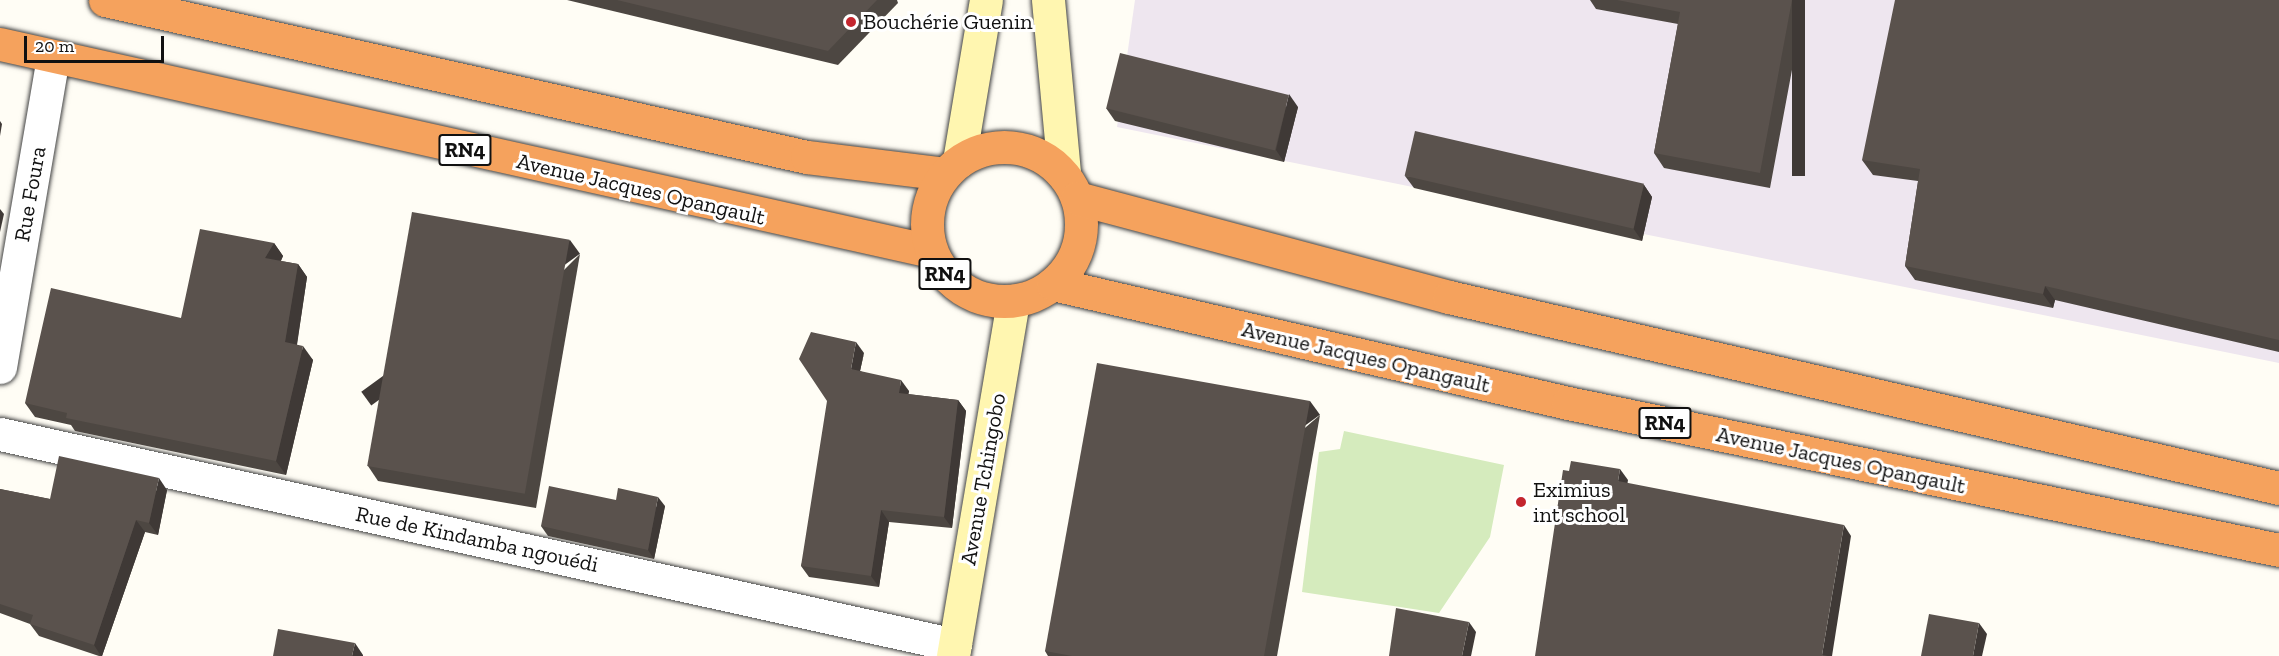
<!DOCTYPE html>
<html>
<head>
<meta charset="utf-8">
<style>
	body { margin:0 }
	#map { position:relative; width:2279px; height:656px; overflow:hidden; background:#fffdf5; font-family:"Zilla Slab",serif }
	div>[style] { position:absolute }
	.industrial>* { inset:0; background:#eee6ef }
	.green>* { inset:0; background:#d5ebbd }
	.roads { filter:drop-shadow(0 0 2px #444) drop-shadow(0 0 2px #444) }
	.street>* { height:33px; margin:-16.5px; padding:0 16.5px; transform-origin:16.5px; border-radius:16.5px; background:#fff }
	.secondary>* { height:33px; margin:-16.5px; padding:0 16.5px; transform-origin:16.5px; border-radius:16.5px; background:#fff6b0 }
	.highway>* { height:33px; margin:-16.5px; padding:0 16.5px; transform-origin:16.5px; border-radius:16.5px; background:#f5a25d }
	.highway>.ring { margin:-16.5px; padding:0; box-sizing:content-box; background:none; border:33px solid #f5a25d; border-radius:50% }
	.wall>* { inset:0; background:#4d4742 }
	.shaded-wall>* { inset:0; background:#3f3936; transform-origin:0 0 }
	.building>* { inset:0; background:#5a524d; transform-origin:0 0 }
	.dots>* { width:16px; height:16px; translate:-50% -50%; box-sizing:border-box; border:3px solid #fff; border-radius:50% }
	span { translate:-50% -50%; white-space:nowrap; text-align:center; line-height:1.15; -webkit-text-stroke:6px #fff; paint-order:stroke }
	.shield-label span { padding:2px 4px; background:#fff; border:2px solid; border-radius:4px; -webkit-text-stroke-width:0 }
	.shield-label { font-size:21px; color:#111; font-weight:700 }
	.poi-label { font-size:22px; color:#111 }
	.left { translate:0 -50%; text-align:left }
	.street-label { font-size:22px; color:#111 }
	.scale { position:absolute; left:24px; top:36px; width:140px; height:27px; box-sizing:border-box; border:3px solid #111; border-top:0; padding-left:8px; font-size:18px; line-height:21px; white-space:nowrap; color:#111; -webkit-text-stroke:4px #fff; paint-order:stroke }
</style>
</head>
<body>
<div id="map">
	<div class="industrial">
		<div style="clip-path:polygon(1135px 0,2279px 0,2279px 363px,1117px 127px)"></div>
	</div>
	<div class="green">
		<div style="clip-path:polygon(1344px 431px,1504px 465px,1490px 537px,1439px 613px,1302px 592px,1319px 452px,1340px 449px)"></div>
	</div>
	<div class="roads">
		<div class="street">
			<div style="left:0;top:367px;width:314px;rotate:-80.3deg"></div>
			<div style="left:0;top:434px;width:978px;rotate:12.46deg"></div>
		</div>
		<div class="secondary">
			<div style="left:1048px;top:0;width:175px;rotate:84.7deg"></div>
			<div style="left:959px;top:161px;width:163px;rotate:-80.5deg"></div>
			<div style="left:953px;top:656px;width:360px;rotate:-80.4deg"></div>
		</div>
		<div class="highway">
			<div style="left:105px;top:0;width:719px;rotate:12.61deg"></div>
			<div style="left:807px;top:157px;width:139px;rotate:7deg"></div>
			<div style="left:0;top:44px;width:954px;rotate:12.54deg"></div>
			<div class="ring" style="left:927px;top:147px;width:121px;height:121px"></div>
			<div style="left:1077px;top:198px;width:385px;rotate:14.9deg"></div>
			<div style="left:1449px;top:297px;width:852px;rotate:12.96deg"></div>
			<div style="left:1053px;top:284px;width:529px;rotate:13.01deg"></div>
			<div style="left:1568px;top:403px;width:726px;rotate:11.68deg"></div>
		</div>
	</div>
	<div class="wall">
		<div style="clip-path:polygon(567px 0,897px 0,898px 3px,838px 65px)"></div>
		<div style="clip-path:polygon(1590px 0,1805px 0,1770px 188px,1664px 168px,1654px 153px,1678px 24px,1596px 9px)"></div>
		<div style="clip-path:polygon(2279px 0,2279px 352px,2055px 300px,2053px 308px,1915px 280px,1905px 266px,1918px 181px,1873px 175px,1862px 160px)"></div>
		<div style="clip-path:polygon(1298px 107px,1284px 162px,1115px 121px,1106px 108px)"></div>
		<div style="clip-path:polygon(1405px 176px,1644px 185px,1652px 197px,1642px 241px,1414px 188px)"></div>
		<div style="clip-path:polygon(274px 243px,283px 256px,281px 261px,298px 264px,307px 277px,297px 345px,313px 360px,286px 475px,75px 431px,71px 425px,35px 417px,25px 403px,181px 318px)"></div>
		<div style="clip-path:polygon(580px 254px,536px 508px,378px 481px,368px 466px)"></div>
		<div style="clip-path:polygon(864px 353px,860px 371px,909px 391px,908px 394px,958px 400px,966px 411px,952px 528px,889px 522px,879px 587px,809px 577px,801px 566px)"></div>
		<div style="clip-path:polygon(1320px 415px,1277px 656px,1048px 656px,1045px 651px)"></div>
		<div style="clip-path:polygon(0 489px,50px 499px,167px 490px,158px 535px,145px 532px,102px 656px,99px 656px,39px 636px,30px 624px,0 613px)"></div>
		<div style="clip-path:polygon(665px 506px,654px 559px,548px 536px,541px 526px)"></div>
	</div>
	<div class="shaded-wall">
		<div style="left:1792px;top:0;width:13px;height:176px"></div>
		<div style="clip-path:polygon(1289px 94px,1298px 107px,1284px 162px,1276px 150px)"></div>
		<div style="clip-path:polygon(0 121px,2px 124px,0 136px)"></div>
		<div style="clip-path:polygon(1644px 185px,1652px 197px,1642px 241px,1633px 228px)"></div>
		<div style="clip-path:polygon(0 209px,4px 214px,0 232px)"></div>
		<div style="left:570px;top:240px;width:17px;height:258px;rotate:54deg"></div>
		<div style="clip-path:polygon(274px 243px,283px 256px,275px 272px,265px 258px)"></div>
		<div style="clip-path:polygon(298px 264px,307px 277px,295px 356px,285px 342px)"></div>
		<div style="clip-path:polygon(2045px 286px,2055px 300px,2053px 308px,2043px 294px)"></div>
		<div style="clip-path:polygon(856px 342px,864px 353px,858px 380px,851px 369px)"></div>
		<div style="clip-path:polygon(303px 346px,313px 360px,286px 475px,276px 461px)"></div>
		<div style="clip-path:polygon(901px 380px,909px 391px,907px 404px,899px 393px)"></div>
		<div style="clip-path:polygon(958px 400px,966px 411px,952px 528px,944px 517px)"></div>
		<div style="left:1310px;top:401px;width:17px;height:259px;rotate:54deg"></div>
		<div style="clip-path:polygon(1620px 469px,1628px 480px,1626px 492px,1618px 481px)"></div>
		<div style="clip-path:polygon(159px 478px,167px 490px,158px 535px,149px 523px)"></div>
		<div style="clip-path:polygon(658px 497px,665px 506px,654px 559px,648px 550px)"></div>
		<div style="clip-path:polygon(881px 510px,889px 522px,879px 587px,871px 576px)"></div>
		<div style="clip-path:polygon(136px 520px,145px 532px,102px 656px,101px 656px,94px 645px)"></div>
		<div style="clip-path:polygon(1844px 525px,1851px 536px,1832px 656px,1823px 656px,1822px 655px)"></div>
		<div style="clip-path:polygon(1469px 622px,1476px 632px,1471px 656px,1462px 656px)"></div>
		<div style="clip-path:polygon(1979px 623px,1987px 634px,1982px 656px,1973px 656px)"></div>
		<div style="clip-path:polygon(355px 643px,363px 655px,363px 656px,352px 656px)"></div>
	</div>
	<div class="building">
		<div style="clip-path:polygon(617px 0,877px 0,828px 51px)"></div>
		<div style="clip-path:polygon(1617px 0,1792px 0,1760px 173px,1654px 153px,1680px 12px)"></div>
		<div style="clip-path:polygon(1895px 0,2279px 0,2279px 340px,2045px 286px,2043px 294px,1905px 266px,1920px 169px,1862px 160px)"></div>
		<div style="left:1120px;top:53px;width:174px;height:57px;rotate:14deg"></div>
		<div style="left:1415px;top:131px;width:235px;height:46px;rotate:13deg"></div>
		<div style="left:412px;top:212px;width:160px;height:258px;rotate:10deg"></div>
		<div style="clip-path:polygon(200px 229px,274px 243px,265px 258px,298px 264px,285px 342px,303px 346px,276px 461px,66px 418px,67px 413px,25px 403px,51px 288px,181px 318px)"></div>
		<div style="clip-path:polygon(811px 332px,856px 342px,851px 369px,901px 380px,899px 393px,958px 400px,944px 517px,881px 510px,871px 576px,801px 566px,827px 401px,799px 359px)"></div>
		<div style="clip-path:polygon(1097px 363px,1310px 401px,1264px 656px,1072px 656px,1045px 651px)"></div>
		<div style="clip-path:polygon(59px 456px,159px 478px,149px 523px,136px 520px,94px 645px,30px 624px,33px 615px,0 604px,0 489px,50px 499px)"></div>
		<div style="clip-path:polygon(1571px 461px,1620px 469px,1618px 481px,1844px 525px,1822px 655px,1828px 656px,1535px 656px,1563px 470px,1569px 471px)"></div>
		<div style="clip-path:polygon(549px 486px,616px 500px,618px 488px,658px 497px,648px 550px,541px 526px)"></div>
		<div style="clip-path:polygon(1396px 608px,1469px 622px,1462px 656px,1389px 656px)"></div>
		<div style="clip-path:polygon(1929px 614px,1979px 623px,1973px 656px,1921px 656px)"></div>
		<div style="clip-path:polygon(278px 629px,355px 643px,352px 656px,273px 656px)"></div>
	</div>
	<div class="dots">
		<div style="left:851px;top:22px;background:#c4262e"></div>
		<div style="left:1521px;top:502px;background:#c4262e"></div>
	</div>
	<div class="shield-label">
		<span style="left:465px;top:150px">RN4</span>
		<span style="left:945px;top:274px">RN4</span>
		<span style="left:1665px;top:423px">RN4</span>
	</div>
	<div class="poi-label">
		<span class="left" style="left:863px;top:22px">Bouchérie Guenin</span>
		<span class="left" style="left:1533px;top:502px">Eximius<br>int school</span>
	</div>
	<div class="street-label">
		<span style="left:641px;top:189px;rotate:13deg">Avenue Jacques Opangault</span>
		<span style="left:30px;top:194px;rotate:-80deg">Rue Foura</span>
		<span style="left:1366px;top:357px;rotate:13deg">Avenue Jacques Opangault</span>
		<span style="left:1841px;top:460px;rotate:12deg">Avenue Jacques Opangault</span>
		<span style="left:983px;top:479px;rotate:-80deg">Avenue Tchingobo</span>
		<span style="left:477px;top:539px;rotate:12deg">Rue de Kindamba ngouédi</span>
	</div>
	<div class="scale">20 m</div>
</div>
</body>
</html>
